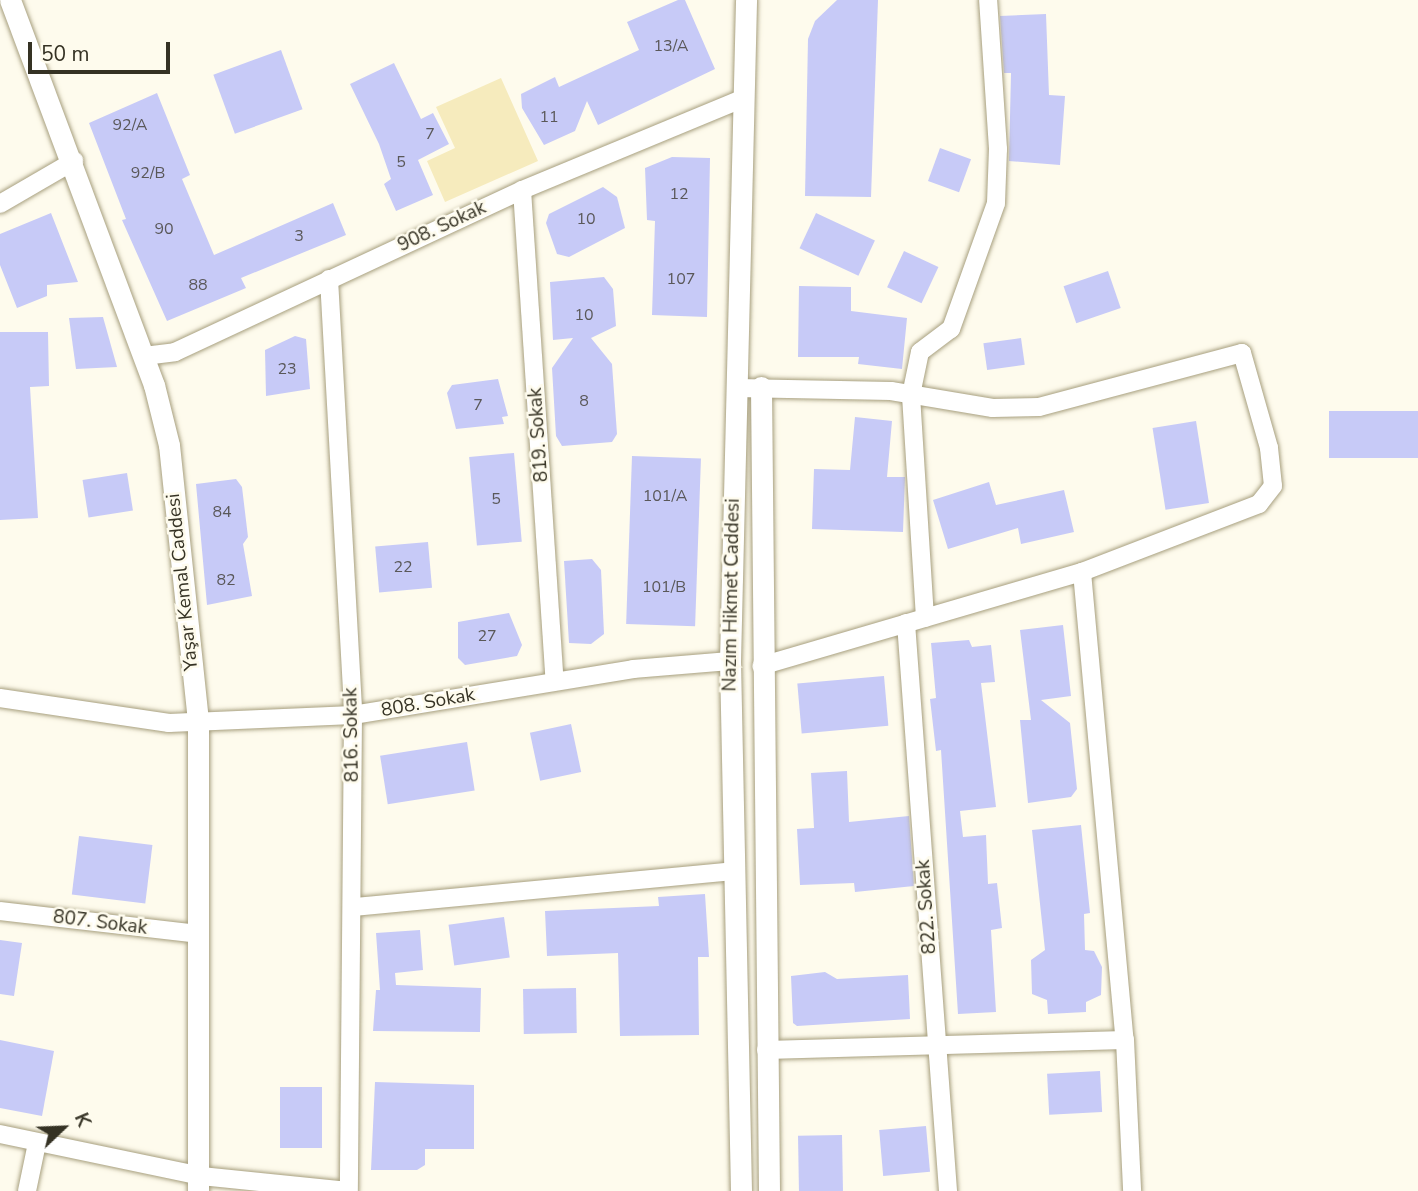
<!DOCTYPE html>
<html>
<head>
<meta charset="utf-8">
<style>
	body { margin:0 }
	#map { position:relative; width:1418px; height:1191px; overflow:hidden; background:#fefbed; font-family:"Nunito Sans",sans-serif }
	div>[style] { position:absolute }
	.green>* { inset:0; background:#f6ebbd }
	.building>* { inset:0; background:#c7caf7; transform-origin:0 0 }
	.roads { filter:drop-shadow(0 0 2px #a79f7e) drop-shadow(0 0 2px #a79f7e) }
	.minor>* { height:18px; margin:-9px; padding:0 9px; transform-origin:9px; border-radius:9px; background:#fff }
	.tertiary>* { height:21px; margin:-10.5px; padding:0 10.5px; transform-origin:10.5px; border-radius:10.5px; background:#fff }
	span { translate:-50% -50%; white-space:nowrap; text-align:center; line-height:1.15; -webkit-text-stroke:5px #fefbed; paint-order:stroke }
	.number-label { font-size:16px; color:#5a5859 }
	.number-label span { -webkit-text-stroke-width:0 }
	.street-label { font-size:19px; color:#353224 }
	.north { position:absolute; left:28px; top:1093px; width:70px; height:70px; -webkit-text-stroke:5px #fefbed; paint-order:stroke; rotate:67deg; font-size:19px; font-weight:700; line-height:28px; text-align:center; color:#353224 }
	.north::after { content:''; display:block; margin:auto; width:24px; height:32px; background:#353224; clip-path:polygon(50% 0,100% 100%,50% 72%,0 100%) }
	.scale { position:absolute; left:28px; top:42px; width:142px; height:32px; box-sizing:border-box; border:4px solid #353224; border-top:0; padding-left:9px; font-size:21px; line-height:24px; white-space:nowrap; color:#353224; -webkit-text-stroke:5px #fefbed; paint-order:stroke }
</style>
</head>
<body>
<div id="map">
	<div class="green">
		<div style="clip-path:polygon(501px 78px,538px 161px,445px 202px,427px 161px,455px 148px,436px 107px)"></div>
	</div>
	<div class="building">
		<div style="clip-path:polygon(678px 0,685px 0,715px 69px,598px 125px,587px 101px,575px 131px,544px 145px,522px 108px,521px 94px,555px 77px,559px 87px,639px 50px,627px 22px)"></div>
		<div style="clip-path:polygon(837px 0,878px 0,871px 197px,805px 196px,808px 39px,815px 21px)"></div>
		<div style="clip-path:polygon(1046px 14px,1049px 95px,1065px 96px,1060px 165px,1009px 161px,1011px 73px,1004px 73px,1000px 16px)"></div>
		<div style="left:281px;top:50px;width:63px;height:72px;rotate:70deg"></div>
		<div style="clip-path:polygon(394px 63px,421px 119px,433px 113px,449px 144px,418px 160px,433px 195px,396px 211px,384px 184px,391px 179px,379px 144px,350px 84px)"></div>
		<div style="clip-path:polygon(157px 93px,190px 175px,182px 179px,214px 255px,333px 203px,346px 235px,241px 278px,246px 288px,167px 321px,122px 220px,126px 219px,89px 123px)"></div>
		<div style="left:940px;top:148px;width:33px;height:35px;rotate:20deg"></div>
		<div style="clip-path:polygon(672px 157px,710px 158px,707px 317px,652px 315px,655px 221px,647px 220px,645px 168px)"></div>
		<div style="clip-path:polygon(603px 187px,617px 197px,625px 228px,569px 257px,557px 254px,546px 223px,549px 214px)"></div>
		<div style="clip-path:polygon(51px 213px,78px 282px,47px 285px,47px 296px,17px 308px,0 265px,0 234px)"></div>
		<div style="left:816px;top:213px;width:65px;height:39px;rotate:25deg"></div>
		<div style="left:904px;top:251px;width:38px;height:40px;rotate:25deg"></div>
		<div style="left:1108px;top:271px;width:39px;height:47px;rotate:71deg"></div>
		<div style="clip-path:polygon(604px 277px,613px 289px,616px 326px,591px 338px,612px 364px,617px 434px,612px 442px,562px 446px,556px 436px,552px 368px,573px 338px,553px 340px,550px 282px)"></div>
		<div style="clip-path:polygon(799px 286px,851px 287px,851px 311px,907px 318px,902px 369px,858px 364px,859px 357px,798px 357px)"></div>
		<div style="clip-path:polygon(103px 317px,117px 367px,76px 369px,69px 318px)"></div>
		<div style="clip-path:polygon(0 332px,48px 332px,49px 386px,30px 387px,38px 518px,0 520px)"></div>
		<div style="clip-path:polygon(295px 336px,306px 339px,310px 389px,266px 396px,265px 350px)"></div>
		<div style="left:1021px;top:338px;width:27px;height:38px;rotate:82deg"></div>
		<div style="clip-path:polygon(498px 379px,508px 416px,502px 417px,504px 424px,456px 429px,447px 393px,452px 385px)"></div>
		<div style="left:1418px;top:411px;width:47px;height:89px;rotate:90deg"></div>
		<div style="clip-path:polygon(855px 417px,892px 421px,887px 477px,905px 477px,903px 532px,812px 529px,814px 469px,850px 470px)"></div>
		<div style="left:1196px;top:421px;width:83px;height:44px;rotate:81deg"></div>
		<div style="left:514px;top:453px;width:89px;height:45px;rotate:85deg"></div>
		<div style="left:632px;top:456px;width:69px;height:168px;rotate:2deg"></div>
		<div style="left:127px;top:473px;width:38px;height:45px;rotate:81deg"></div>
		<div style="clip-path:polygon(236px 479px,242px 487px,248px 537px,243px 544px,252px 596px,207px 605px,196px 484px)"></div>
		<div style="clip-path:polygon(989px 482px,996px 505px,1064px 490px,1074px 532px,1021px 544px,1018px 528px,948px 549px,933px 500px)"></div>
		<div style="left:428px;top:542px;width:46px;height:53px;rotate:85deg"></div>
		<div style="clip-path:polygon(592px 559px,601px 570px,604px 634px,591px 644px,569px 643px,564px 561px)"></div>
		<div style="clip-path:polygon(509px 613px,522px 645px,517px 656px,465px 665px,458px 658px,458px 622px)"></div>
		<div style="clip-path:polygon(1063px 625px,1071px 696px,1041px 700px,1070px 723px,1077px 789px,1071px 797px,1028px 803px,1020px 720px,1031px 720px,1020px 630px)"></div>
		<div style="clip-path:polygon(969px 640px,972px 647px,991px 645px,995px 682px,981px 683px,996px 807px,960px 811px,963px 837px,986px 835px,988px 884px,997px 883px,1002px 928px,991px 930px,996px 1012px,958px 1014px,941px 750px,936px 751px,930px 699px,936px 698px,931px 643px)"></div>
		<div style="left:884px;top:676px;width:50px;height:87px;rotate:85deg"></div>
		<div style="left:571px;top:724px;width:49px;height:42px;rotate:78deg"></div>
		<div style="left:467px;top:742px;width:49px;height:88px;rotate:81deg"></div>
		<div style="clip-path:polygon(847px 771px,849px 822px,909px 816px,914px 886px,855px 892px,854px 883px,800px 885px,797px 829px,814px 828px,811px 773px)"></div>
		<div style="clip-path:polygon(1081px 825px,1090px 913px,1084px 914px,1085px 950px,1094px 951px,1102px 967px,1101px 995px,1086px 1002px,1086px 1012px,1048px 1014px,1047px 1000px,1032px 994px,1031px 960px,1045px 950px,1032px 830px)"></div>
		<div style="left:79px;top:836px;width:74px;height:59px;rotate:7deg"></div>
		<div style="clip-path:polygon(705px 894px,709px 957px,698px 957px,699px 1035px,620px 1036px,618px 953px,547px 956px,545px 911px,659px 906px,658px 897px)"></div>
		<div style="left:504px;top:917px;width:41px;height:56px;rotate:82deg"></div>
		<div style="clip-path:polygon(420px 930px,423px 970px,395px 973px,396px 985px,481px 988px,480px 1032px,373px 1031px,376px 990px,380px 990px,376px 933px)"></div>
		<div style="clip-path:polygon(0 940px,22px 943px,14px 996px,0 994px)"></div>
		<div style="clip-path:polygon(825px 972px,837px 979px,908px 975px,910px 1019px,797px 1026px,793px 1023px,791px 976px)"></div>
		<div style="left:576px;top:988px;width:45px;height:53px;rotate:89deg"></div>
		<div style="clip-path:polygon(0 1040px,54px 1051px,42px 1116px,0 1108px)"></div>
		<div style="left:1100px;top:1071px;width:41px;height:53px;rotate:87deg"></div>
		<div style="clip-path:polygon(375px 1082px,474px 1085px,474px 1149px,425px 1149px,425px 1165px,417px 1170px,371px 1170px)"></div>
		<div style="left:280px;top:1087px;width:42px;height:61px"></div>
		<div style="left:926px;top:1126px;width:46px;height:47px;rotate:85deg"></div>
		<div style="left:842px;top:1135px;width:56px;height:44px;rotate:89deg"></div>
	</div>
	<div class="roads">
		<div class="minor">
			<div style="left:522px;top:190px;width:492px;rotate:86.2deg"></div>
			<div style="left:0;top:204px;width:86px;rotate:-30.2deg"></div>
			<div style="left:329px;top:279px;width:437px;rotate:86.8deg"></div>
			<div style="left:353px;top:715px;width:476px;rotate:90.5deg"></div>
			<div style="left:144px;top:356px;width:31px;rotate:-7deg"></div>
			<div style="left:175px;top:352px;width:383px;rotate:-25deg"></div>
			<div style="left:522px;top:190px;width:238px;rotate:-22.5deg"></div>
			<div style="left:737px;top:388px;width:154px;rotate:1.1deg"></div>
			<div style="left:891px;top:391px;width:103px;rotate:9.5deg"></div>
			<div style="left:993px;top:408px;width:46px;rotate:-1.2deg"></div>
			<div style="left:1039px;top:407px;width:210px;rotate:-14.9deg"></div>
			<div style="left:1242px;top:353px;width:99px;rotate:74.1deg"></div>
			<div style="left:1269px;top:448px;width:38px;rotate:84deg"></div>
			<div style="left:1273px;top:486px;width:23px;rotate:128deg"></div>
			<div style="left:1259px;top:504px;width:190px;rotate:159deg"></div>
			<div style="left:1082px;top:572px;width:334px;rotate:163.7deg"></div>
			<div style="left:1082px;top:572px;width:470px;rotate:84.8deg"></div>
			<div style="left:1125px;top:1040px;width:151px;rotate:87.3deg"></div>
			<div style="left:925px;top:618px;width:223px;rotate:-93.6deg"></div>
			<div style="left:911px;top:395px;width:44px;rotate:-78.2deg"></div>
			<div style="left:920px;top:352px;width:39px;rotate:-37deg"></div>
			<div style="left:951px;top:329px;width:134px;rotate:-70.3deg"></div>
			<div style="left:996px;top:203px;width:54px;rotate:-87.9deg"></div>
			<div style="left:998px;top:149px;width:149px;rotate:-93.8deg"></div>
			<div style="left:906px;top:623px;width:570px;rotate:85.77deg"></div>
			<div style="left:0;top:698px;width:171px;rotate:8.4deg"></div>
			<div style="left:169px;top:723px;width:184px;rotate:-2.5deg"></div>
			<div style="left:353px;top:715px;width:284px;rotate:-9.3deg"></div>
			<div style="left:633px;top:669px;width:97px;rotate:-4.7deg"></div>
			<div style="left:354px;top:907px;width:380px;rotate:-5.4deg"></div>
			<div style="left:0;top:911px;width:201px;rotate:6.6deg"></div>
			<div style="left:766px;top:1050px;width:359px;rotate:-1.6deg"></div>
			<div style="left:0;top:1134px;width:205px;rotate:11.8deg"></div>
			<div style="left:201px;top:1176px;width:148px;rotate:5.8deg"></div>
			<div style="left:27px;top:1191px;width:49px;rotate:-78.2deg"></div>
		</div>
		<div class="tertiary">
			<div style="left:10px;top:0;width:411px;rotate:69.5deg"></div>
			<div style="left:154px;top:385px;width:62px;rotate:76deg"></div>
			<div style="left:169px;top:445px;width:279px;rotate:84deg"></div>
			<div style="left:198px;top:722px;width:469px;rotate:90deg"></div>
			<div style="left:761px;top:387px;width:804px;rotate:89.43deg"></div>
			<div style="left:741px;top:1191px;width:530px;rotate:-91.19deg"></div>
			<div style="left:730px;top:661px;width:661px;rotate:-88.61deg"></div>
		</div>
	</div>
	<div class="number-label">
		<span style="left:671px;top:46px">13/A</span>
		<span style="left:549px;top:117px">11</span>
		<span style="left:130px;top:125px">92/A</span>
		<span style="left:430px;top:134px">7</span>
		<span style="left:401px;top:162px">5</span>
		<span style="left:148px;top:173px">92/B</span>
		<span style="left:679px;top:194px">12</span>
		<span style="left:586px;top:219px">10</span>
		<span style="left:164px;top:229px">90</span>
		<span style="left:299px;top:236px">3</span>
		<span style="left:681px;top:279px">107</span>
		<span style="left:198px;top:285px">88</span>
		<span style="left:584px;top:315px">10</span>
		<span style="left:287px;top:369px">23</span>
		<span style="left:584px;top:401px">8</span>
		<span style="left:478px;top:405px">7</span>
		<span style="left:665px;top:496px">101/A</span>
		<span style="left:496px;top:499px">5</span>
		<span style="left:222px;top:512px">84</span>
		<span style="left:403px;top:567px">22</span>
		<span style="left:226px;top:580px">82</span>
		<span style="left:664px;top:587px">101/B</span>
		<span style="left:487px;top:636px">27</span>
	</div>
	<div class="street-label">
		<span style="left:442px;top:227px;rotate:-25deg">908. Sokak</span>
		<span style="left:539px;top:435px;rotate:-94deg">819. Sokak</span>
		<span style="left:183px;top:582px;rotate:-96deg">Yaşar Kemal Caddesi</span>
		<span style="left:732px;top:595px;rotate:-89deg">Nazım Hikmet Caddesi</span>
		<span style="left:428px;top:703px;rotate:-10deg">808. Sokak</span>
		<span style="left:352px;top:735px;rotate:-91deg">816. Sokak</span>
		<span style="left:927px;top:907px;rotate:-94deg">822. Sokak</span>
		<span style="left:100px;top:923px;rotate:7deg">807. Sokak</span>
	</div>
	<div class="north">K</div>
	<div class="scale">50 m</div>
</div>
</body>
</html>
